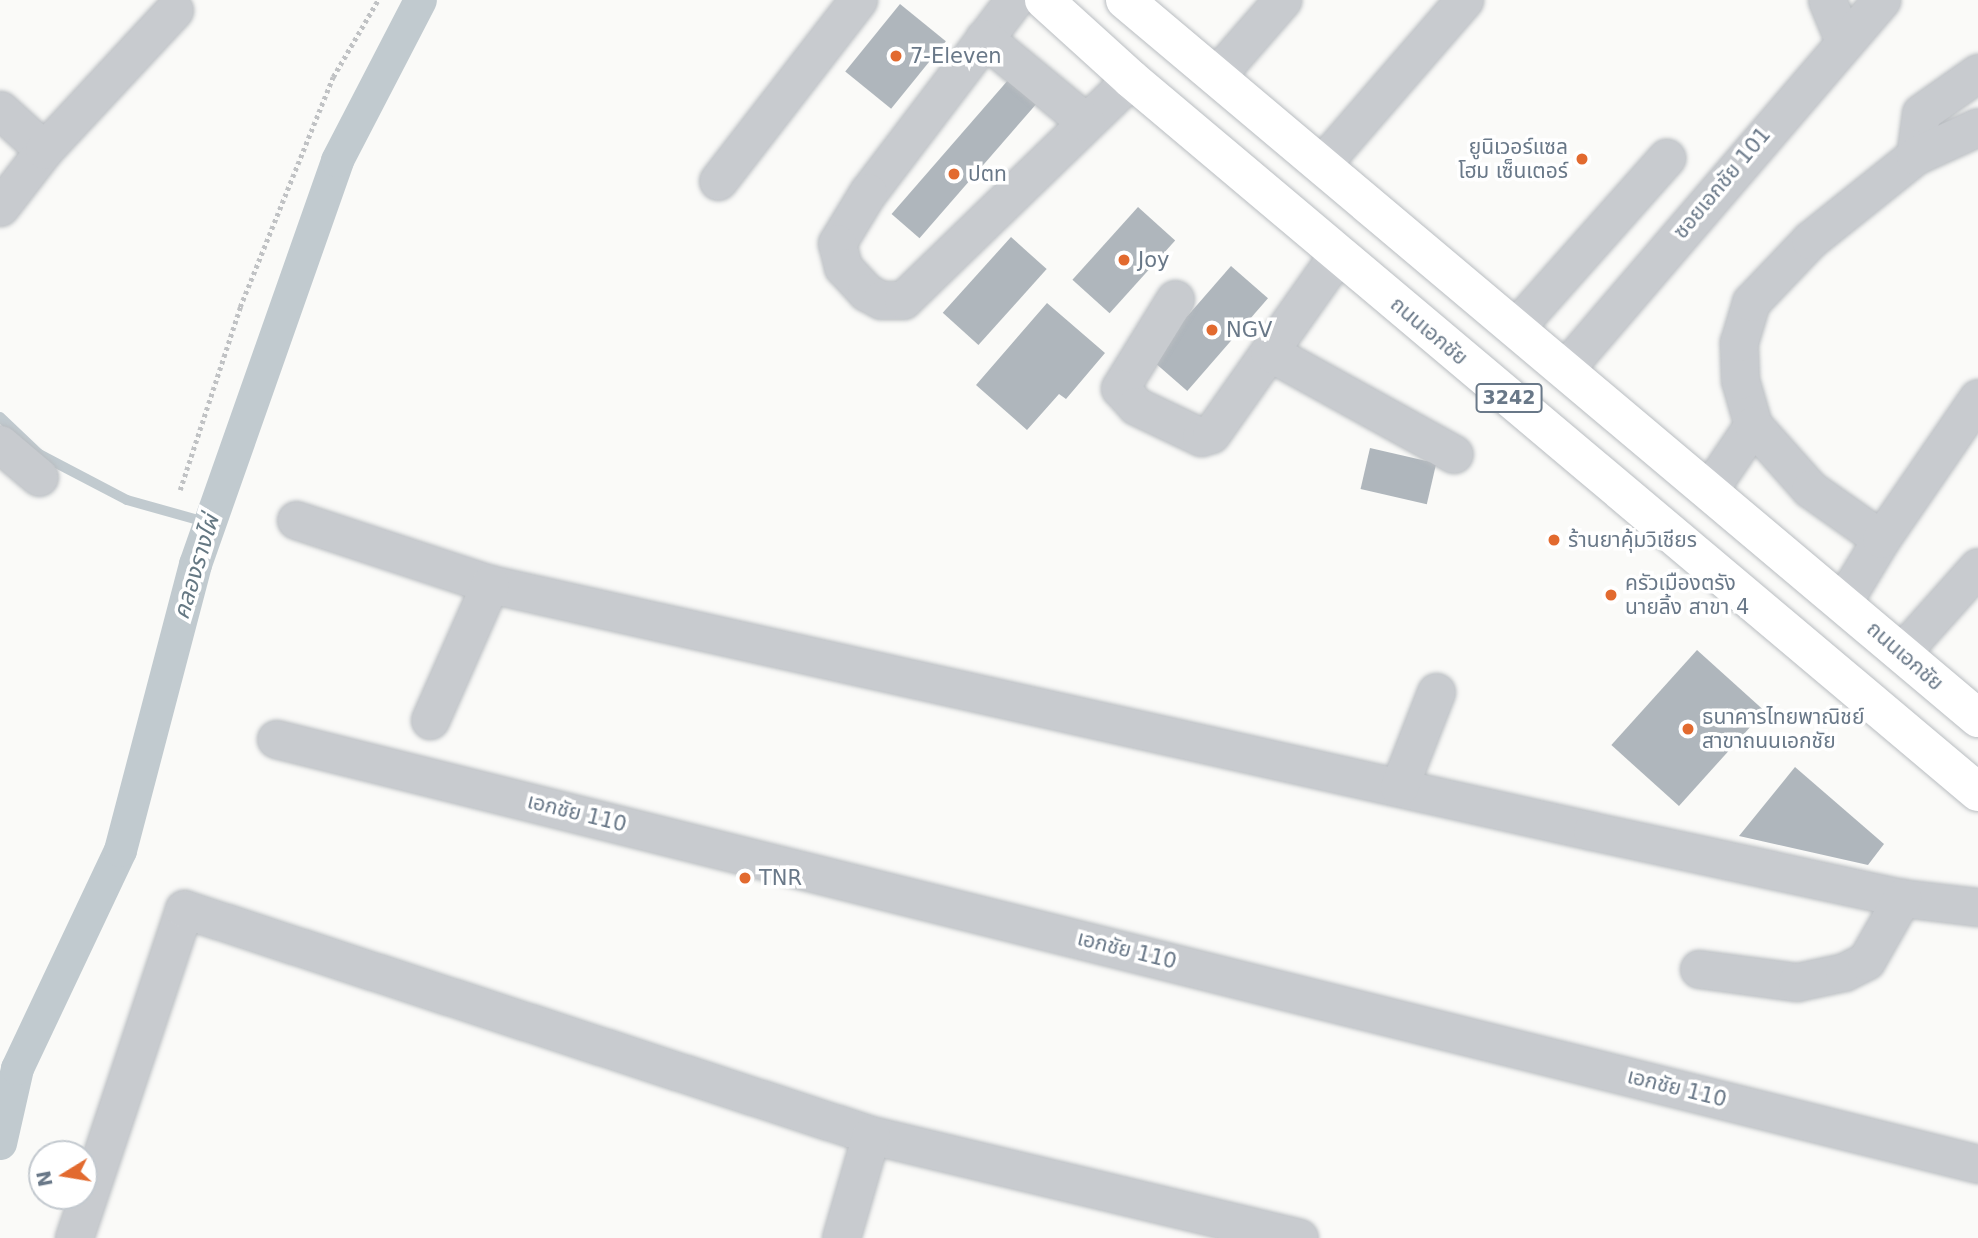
<!DOCTYPE html>
<html>
<head>
<meta charset="utf-8">
<style>
	body { margin:0 }
	#map { position:relative; width:1978px; height:1238px; overflow:hidden; background:#fafaf8; font-family:"DejaVu Sans","Noto Sans Thai",sans-serif }
	div>[style] { position:absolute }
	.stream>* { height:10px; margin:-5px; padding:0 5px; transform-origin:5px; border-radius:5px; background:#c1cacf }
	.canal>* { height:33px; margin:-16.5px; padding:0 16.5px; transform-origin:16.5px; border-radius:16.5px; background:#c1cacf }
	.building>* { inset:0; background:#afb6bc; transform-origin:0 0 }
	.path>* { height:4.5px; margin-top:-2.25px; transform-origin:0; background:repeating-linear-gradient(90deg,#c0c2c4 0 3.5px,transparent 0 7px) }
	.roads { filter:drop-shadow(0 0 2px #b9bdc1) drop-shadow(0 0 2px #b9bdc1) }
	.minor>* { height:37px; margin:-18.5px; padding:0 18.5px; transform-origin:18.5px; border-radius:18.5px; background:#c8cbcf }
	.major>* { height:38px; margin:-19px; padding:0 19px; transform-origin:19px; border-radius:19px; background:#fff }
	.dots>* { width:19px; height:19px; translate:-50% -50%; box-sizing:border-box; border:4px solid #fff; border-radius:50% }
	span { translate:-50% -50%; white-space:nowrap; text-align:center; line-height:1.15; -webkit-text-stroke:7px #fff; paint-order:stroke }
	.shield-label span { padding:2px 5px; background:#fff; border:2px solid; border-radius:5px; -webkit-text-stroke-width:0 }
	.shield-label { font-size:19px; color:#697888; font-weight:700 }
	.poi-label { font-size:21px; color:#697888 }
	.left { translate:0 -50%; text-align:left }
	.right { translate:-100% -50%; text-align:right }
	.street-label { font-size:21px; color:#697888 }
	.water-label { font-size:23px; color:#657883; font-style:italic }
	.north { position:absolute; left:28px; top:1140px; width:70px; height:70px; box-sizing:border-box; background:#fff; border:2px solid #c3c9cf; border-radius:50%; rotate:259deg; font-size:19px; font-weight:700; line-height:28px; text-align:center; color:#697888 }
	.north::after { content:''; display:block; margin:auto; width:24px; height:32px; background:#e26a2f; clip-path:polygon(50% 0,100% 100%,50% 72%,0 100%) }
</style>
</head>
<body>
<div id="map">
	<div class="stream">
		<div style="left:0;top:417px;width:54px;rotate:43.5deg"></div>
		<div style="left:39px;top:454px;width:99px;rotate:27.6deg"></div>
		<div style="left:127px;top:500px;width:85px;rotate:15.7deg"></div>
	</div>
	<div class="canal">
		<div style="left:0;top:1143px;width:77px;rotate:-77.2deg"></div>
		<div style="left:17px;top:1068px;width:241px;rotate:-64.7deg"></div>
		<div style="left:120px;top:850px;width:296px;rotate:-75.3deg"></div>
		<div style="left:195px;top:564px;width:428px;rotate:-70.6deg"></div>
		<div style="left:337px;top:160px;width:180px;rotate:-62.6deg"></div>
	</div>
	<div class="building">
		<div style="left:900px;top:4px;width:59px;height:87px;rotate:39deg"></div>
		<div style="left:1009px;top:79px;width:37px;height:179px;rotate:41deg"></div>
		<div style="left:1138px;top:207px;width:50px;height:98px;rotate:42deg"></div>
		<div style="left:1011px;top:237px;width:48px;height:102px;rotate:42deg"></div>
		<div style="left:1231px;top:266px;width:49px;height:123px;rotate:41deg"></div>
		<div style="clip-path:polygon(1047px 303px,1105px 353px,1066px 399px,1059px 394px,1027px 430px,976px 385px)"></div>
		<div style="left:1370px;top:448px;width:68px;height:42px;rotate:13deg"></div>
		<div style="left:1697px;top:650px;width:91px;height:128px;rotate:42deg"></div>
		<div style="clip-path:polygon(1795px 767px,1884px 844px,1868px 865px,1739px 836px)"></div>
	</div>
	<div class="path">
		<div style="left:180px;top:490px;width:193px;rotate:-71.8deg"></div>
		<div style="left:240px;top:307px;width:248px;rotate:-68deg"></div>
		<div style="left:333px;top:77px;width:89px;rotate:-59.7deg"></div>
	</div>
	<div class="roads">
		<div class="minor">
			<div style="left:1014px;top:0;width:241px;rotate:127.2deg"></div>
			<div style="left:868px;top:192px;width:60px;rotate:121.3deg"></div>
			<div style="left:837px;top:243px;width:25px;rotate:76deg"></div>
			<div style="left:843px;top:267px;width:34px;rotate:47deg"></div>
			<div style="left:866px;top:292px;width:17px;rotate:28deg"></div>
			<div style="left:881px;top:300px;width:22px"></div>
			<div style="left:903px;top:300px;width:318px;rotate:-44.1deg"></div>
			<div style="left:1827px;top:0;width:44px;rotate:67.5deg"></div>
			<div style="left:984px;top:38px;width:132px;rotate:39.5deg"></div>
			<div style="left:1216px;top:76px;width:101px;rotate:-49deg"></div>
			<div style="left:0;top:110px;width:59px;rotate:42.3deg"></div>
			<div style="left:1915px;top:156px;width:43px;rotate:-82.1deg"></div>
			<div style="left:1921px;top:113px;width:70px;rotate:-35.1deg"></div>
			<div style="left:1322px;top:164px;width:217px;rotate:-49.1deg"></div>
			<div style="left:718px;top:181px;width:229px;rotate:-52.3deg"></div>
			<div style="left:0;top:207px;width:72px;rotate:-52.3deg"></div>
			<div style="left:44px;top:150px;width:191px;rotate:-47.1deg"></div>
			<div style="left:1175px;top:299px;width:105px;rotate:121.7deg"></div>
			<div style="left:1120px;top:388px;width:24px;rotate:48deg"></div>
			<div style="left:1136px;top:406px;width:72px;rotate:25.5deg"></div>
			<div style="left:1201px;top:437px;width:10px;rotate:-17deg"></div>
			<div style="left:1211px;top:434px;width:220px;rotate:-54.8deg"></div>
			<div style="left:1517px;top:326px;width:225px;rotate:-48.4deg"></div>
			<div style="left:1269px;top:352px;width:211px;rotate:28.9deg"></div>
			<div style="left:1565px;top:369px;width:486px;rotate:-49.4deg"></div>
			<div style="left:1753px;top:425px;width:47px;rotate:-106.1deg"></div>
			<div style="left:1740px;top:380px;width:38px;rotate:-92deg"></div>
			<div style="left:1739px;top:342px;width:42px;rotate:-73.3deg"></div>
			<div style="left:1751px;top:302px;width:86px;rotate:-46.4deg"></div>
			<div style="left:1810px;top:240px;width:134px;rotate:-38.7deg"></div>
			<div style="left:1915px;top:156px;width:69px;rotate:-24.7deg"></div>
			<div style="left:0;top:444px;width:51px;rotate:40.2deg"></div>
			<div style="left:1709px;top:490px;width:78px;rotate:-55.9deg"></div>
			<div style="left:1753px;top:425px;width:86px;rotate:48.3deg"></div>
			<div style="left:1810px;top:489px;width:87px;rotate:35.2deg"></div>
			<div style="left:1881px;top:539px;width:74px;rotate:121.1deg"></div>
			<div style="left:296px;top:520px;width:204px;rotate:18.3deg"></div>
			<div style="left:490px;top:584px;width:1129px;rotate:12.63deg"></div>
			<div style="left:1592px;top:831px;width:317px;rotate:12.2deg"></div>
			<div style="left:1902px;top:898px;width:77px;rotate:6.8deg"></div>
			<div style="left:1881px;top:539px;width:171px;rotate:-55.5deg"></div>
			<div style="left:1901px;top:653px;width:115px;rotate:-48.2deg"></div>
			<div style="left:430px;top:720px;width:149px;rotate:-66.2deg"></div>
			<div style="left:276px;top:739px;width:1754px;rotate:14.02deg"></div>
			<div style="left:1399px;top:787px;width:102px;rotate:-68.7deg"></div>
			<div style="left:1699px;top:969px;width:99px;rotate:7.6deg"></div>
			<div style="left:1797px;top:982px;width:48px;rotate:-12deg"></div>
			<div style="left:1844px;top:972px;width:25px;rotate:-27deg"></div>
			<div style="left:1866px;top:961px;width:73px;rotate:-60.3deg"></div>
			<div style="left:74px;top:1238px;width:347px;rotate:-71.5deg"></div>
			<div style="left:184px;top:909px;width:723px;rotate:18.21deg"></div>
			<div style="left:871px;top:1135px;width:440px;rotate:13.5deg"></div>
			<div style="left:841px;top:1238px;width:107px;rotate:-73.8deg"></div>
		</div>
		<div class="major">
			<div style="left:1044px;top:0;width:118px;rotate:42.2deg"></div>
			<div style="left:1131px;top:79px;width:1107px;rotate:40.09deg"></div>
			<div style="left:1125px;top:0;width:1115px;rotate:40.09deg"></div>
		</div>
	</div>
	<div class="dots">
		<div style="left:896px;top:56px;background:#e26a2f"></div>
		<div style="left:1582px;top:159px;background:#e26a2f"></div>
		<div style="left:954px;top:174px;background:#e26a2f"></div>
		<div style="left:1124px;top:260px;background:#e26a2f"></div>
		<div style="left:1212px;top:330px;background:#e26a2f"></div>
		<div style="left:1554px;top:540px;background:#e26a2f"></div>
		<div style="left:1611px;top:595px;background:#e26a2f"></div>
		<div style="left:1688px;top:729px;background:#e26a2f"></div>
		<div style="left:745px;top:878px;background:#e26a2f"></div>
	</div>
	<div class="shield-label">
		<span style="left:1509px;top:398px">3242</span>
	</div>
	<div class="poi-label">
		<span class="left" style="left:910px;top:56px">7-Eleven</span>
		<span class="right" style="left:1568px;top:159px">ยูนิเวอร์แซล<br>โฮม เซ็นเตอร์</span>
		<span class="left" style="left:968px;top:174px">ปตท</span>
		<span class="left" style="left:1138px;top:260px">Joy</span>
		<span class="left" style="left:1226px;top:330px">NGV</span>
		<span class="left" style="left:1568px;top:540px">ร้านยาคุ้มวิเชียร</span>
		<span class="left" style="left:1625px;top:595px">ครัวเมืองตรัง<br>นายลิ้ง สาขา 4</span>
		<span class="left" style="left:1702px;top:729px">ธนาคารไทยพาณิชย์<br>สาขาถนนเอกชัย</span>
		<span class="left" style="left:759px;top:878px">TNR</span>
	</div>
	<div class="street-label">
		<span style="left:1722px;top:183px;rotate:-50deg">ซอยเอกชัย 101</span>
		<span style="left:1429px;top:331px;rotate:40deg">ถนนเอกชัย</span>
		<span style="left:1905px;top:656px;rotate:41deg">ถนนเอกชัย</span>
		<span style="left:577px;top:813px;rotate:14deg">เอกชัย 110</span>
		<span style="left:1127px;top:950px;rotate:14deg">เอกชัย 110</span>
		<span style="left:1677px;top:1088px;rotate:14deg">เอกชัย 110</span>
	</div>
	<div class="water-label">
		<span style="left:196px;top:567px;rotate:-73deg">คลองรางไผ่</span>
	</div>
	<div class="north">N</div>
</div>
</body>
</html>
